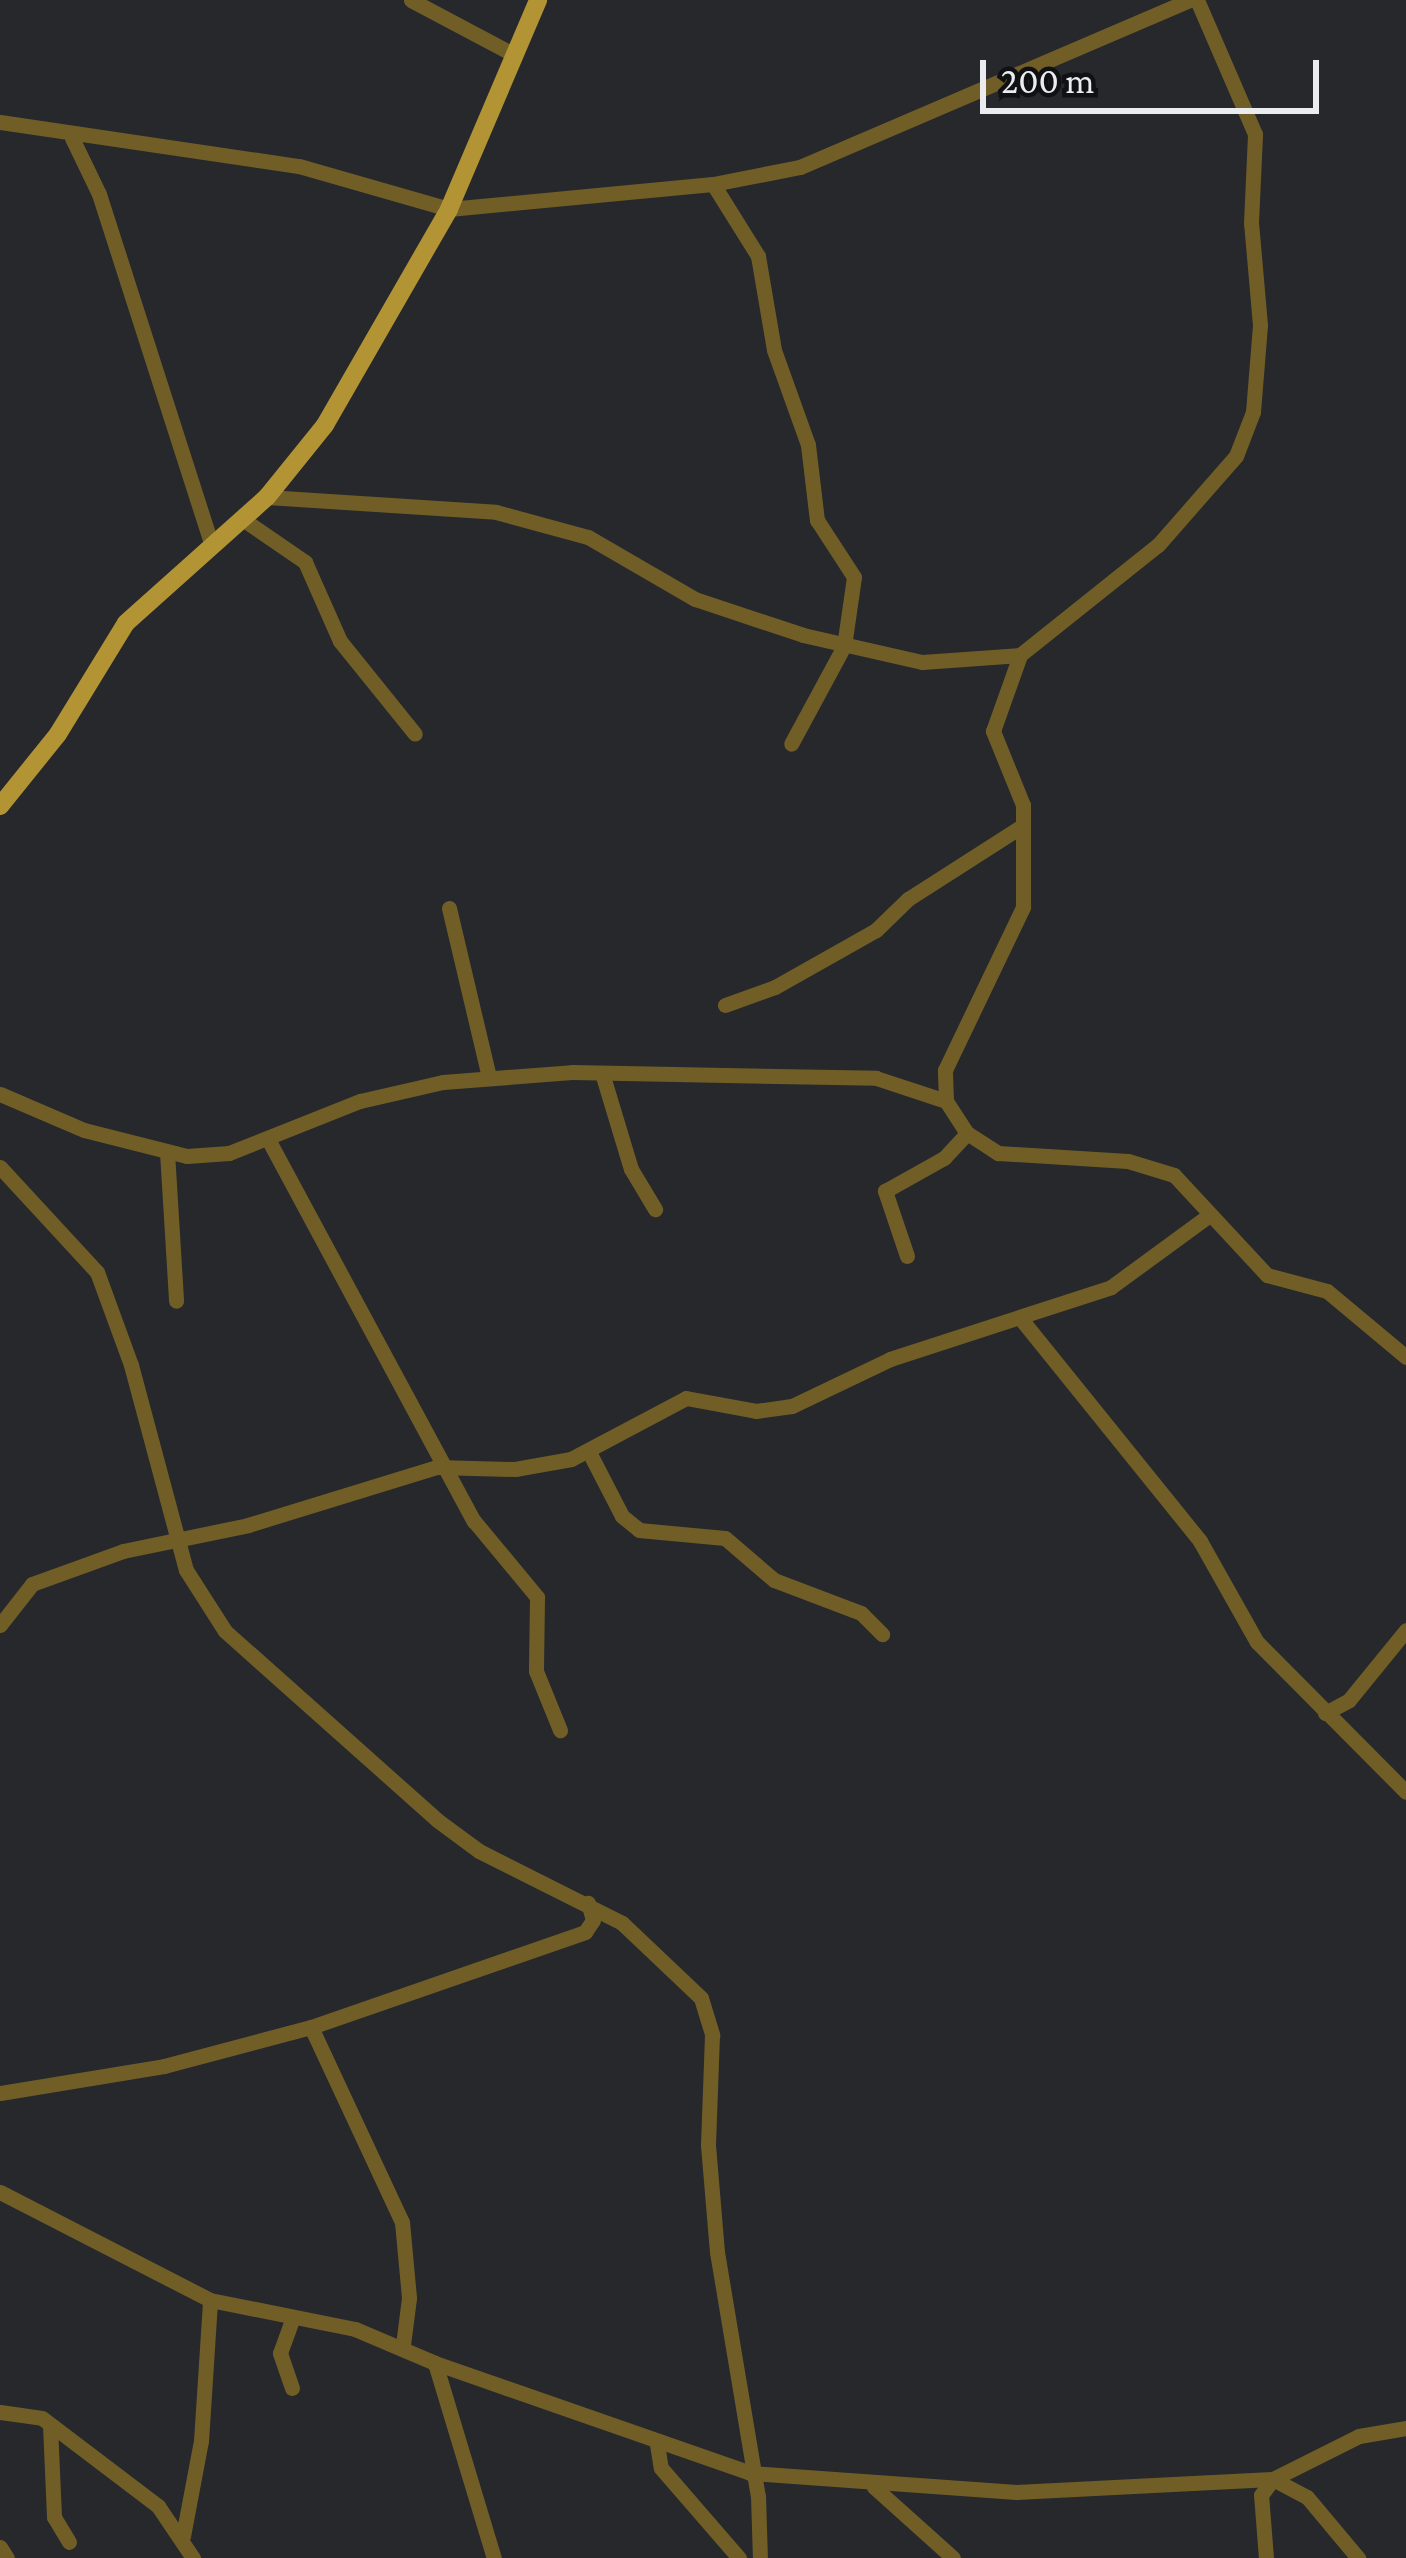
<!DOCTYPE html>
<html>
<head>
<meta charset="utf-8">
<style>
	body { margin:0 }
	#map { position:relative; width:1406px; height:2558px; overflow:hidden; background:#26282c; font-family:"Crimson Pro",serif }
	div>[style] { position:absolute }
	.minor>* { height:15px; margin:-7.5px; padding:0 7.5px; transform-origin:7.5px; border-radius:7.5px; background:#715e27 }
	.major>* { height:18px; margin:-9px; padding:0 9px; transform-origin:9px; border-radius:9px; background:#b39435 }
	span { translate:-50% -50%; white-space:nowrap; text-align:center; line-height:1.15; -webkit-text-stroke:12px #101113; paint-order:stroke }
	.scale { position:absolute; left:980px; top:60px; width:339px; height:54px; box-sizing:border-box; border:6px solid #ebecef; border-top:0; padding-left:15px; font-size:36px; line-height:42px; white-space:nowrap; color:#ebecef; -webkit-text-stroke:9px #101113; paint-order:stroke }
</style>
</head>
<body>
<div id="map">
	<div class="minor">
		<div style="left:411px;top:0;width:118px;rotate:27.9deg"></div>
		<div style="left:0;top:122px;width:302px;rotate:8.4deg"></div>
		<div style="left:299px;top:166px;width:156px;rotate:16deg"></div>
		<div style="left:449px;top:209px;width:265px;rotate:-5.4deg"></div>
		<div style="left:713px;top:184px;width:89px;rotate:-11.1deg"></div>
		<div style="left:800px;top:167px;width:423px;rotate:-23.2deg"></div>
		<div style="left:72px;top:138px;width:62px;rotate:64.3deg"></div>
		<div style="left:99px;top:194px;width:366px;rotate:72.2deg"></div>
		<div style="left:713px;top:184px;width:85px;rotate:58deg"></div>
		<div style="left:758px;top:256px;width:95px;rotate:80.3deg"></div>
		<div style="left:774px;top:350px;width:101px;rotate:70.3deg"></div>
		<div style="left:808px;top:445px;width:76px;rotate:83.2deg"></div>
		<div style="left:817px;top:520px;width:68px;rotate:57deg"></div>
		<div style="left:854px;top:577px;width:70px;rotate:98.2deg"></div>
		<div style="left:844px;top:646px;width:111px;rotate:118.4deg"></div>
		<div style="left:267px;top:497px;width:229px;rotate:3.7deg"></div>
		<div style="left:496px;top:512px;width:95px;rotate:15.2deg"></div>
		<div style="left:588px;top:537px;width:124px;rotate:30.1deg"></div>
		<div style="left:695px;top:599px;width:114px;rotate:18.4deg"></div>
		<div style="left:803px;top:635px;width:122px;rotate:12.8deg"></div>
		<div style="left:922px;top:662px;width:98px;rotate:-4.1deg"></div>
		<div style="left:1020px;top:655px;width:176px;rotate:-38.6deg"></div>
		<div style="left:1158px;top:545px;width:118px;rotate:-48.8deg"></div>
		<div style="left:1236px;top:456px;width:47px;rotate:-68.9deg"></div>
		<div style="left:1253px;top:412px;width:87px;rotate:-85.4deg"></div>
		<div style="left:1260px;top:325px;width:102px;rotate:-95deg"></div>
		<div style="left:1251px;top:223px;width:89px;rotate:-87.4deg"></div>
		<div style="left:1255px;top:134px;width:146px;rotate:-113.4deg"></div>
		<div style="left:241px;top:518px;width:78px;rotate:34.5deg"></div>
		<div style="left:305px;top:562px;width:86px;rotate:66.1deg"></div>
		<div style="left:340px;top:641px;width:119px;rotate:51.1deg"></div>
		<div style="left:449px;top:908px;width:174px;rotate:76.7deg"></div>
		<div style="left:725px;top:1005px;width:53px;rotate:-19.8deg"></div>
		<div style="left:775px;top:987px;width:116px;rotate:-29.4deg"></div>
		<div style="left:876px;top:930px;width:45px;rotate:-44.1deg"></div>
		<div style="left:908px;top:899px;width:135px;rotate:-32.6deg"></div>
		<div style="left:602px;top:1073px;width:100px;rotate:73.2deg"></div>
		<div style="left:631px;top:1169px;width:47px;rotate:59deg"></div>
		<div style="left:0;top:1094px;width:91px;rotate:23.2deg"></div>
		<div style="left:84px;top:1130px;width:106px;rotate:14.2deg"></div>
		<div style="left:187px;top:1156px;width:42px;rotate:-4.1deg"></div>
		<div style="left:229px;top:1153px;width:141px;rotate:-21.7deg"></div>
		<div style="left:360px;top:1101px;width:85px;rotate:-12.9deg"></div>
		<div style="left:443px;top:1082px;width:129px;rotate:-4.4deg"></div>
		<div style="left:572px;top:1072px;width:304px;rotate:1.1deg"></div>
		<div style="left:876px;top:1078px;width:74px;rotate:18.2deg"></div>
		<div style="left:946px;top:1101px;width:38px;rotate:57deg"></div>
		<div style="left:967px;top:1133px;width:37px;rotate:33deg"></div>
		<div style="left:998px;top:1153px;width:130px;rotate:3.5deg"></div>
		<div style="left:1128px;top:1161px;width:48px;rotate:16.9deg"></div>
		<div style="left:1174px;top:1175px;width:137px;rotate:47.1deg"></div>
		<div style="left:1267px;top:1275px;width:62px;rotate:14.9deg"></div>
		<div style="left:1327px;top:1291px;width:103px;rotate:39.9deg"></div>
		<div style="left:946px;top:1101px;width:31px;rotate:-92deg"></div>
		<div style="left:945px;top:1070px;width:181px;rotate:-64.4deg"></div>
		<div style="left:1023px;top:907px;width:102px;rotate:-90deg"></div>
		<div style="left:1023px;top:805px;width:80px;rotate:-112.1deg"></div>
		<div style="left:993px;top:731px;width:81px;rotate:-70.4deg"></div>
		<div style="left:269px;top:1141px;width:432px;rotate:61.7deg"></div>
		<div style="left:474px;top:1521px;width:99px;rotate:50.3deg"></div>
		<div style="left:537px;top:1597px;width:74px;rotate:90.8deg"></div>
		<div style="left:536px;top:1671px;width:64px;rotate:67.9deg"></div>
		<div style="left:167px;top:1152px;width:149px;rotate:86.5deg"></div>
		<div style="left:0;top:1167px;width:143px;rotate:47.3deg"></div>
		<div style="left:97px;top:1272px;width:99px;rotate:69.9deg"></div>
		<div style="left:131px;top:1365px;width:212px;rotate:75deg"></div>
		<div style="left:186px;top:1570px;width:72px;rotate:57.4deg"></div>
		<div style="left:225px;top:1631px;width:284px;rotate:41.7deg"></div>
		<div style="left:437px;top:1820px;width:52px;rotate:36.4deg"></div>
		<div style="left:479px;top:1851px;width:160px;rotate:26.7deg"></div>
		<div style="left:622px;top:1923px;width:109px;rotate:43.5deg"></div>
		<div style="left:701px;top:1998px;width:39px;rotate:73deg"></div>
		<div style="left:712px;top:2035px;width:110px;rotate:92.1deg"></div>
		<div style="left:708px;top:2145px;width:107px;rotate:85.2deg"></div>
		<div style="left:717px;top:2252px;width:247px;rotate:80.5deg"></div>
		<div style="left:758px;top:2496px;width:62px;rotate:88.2deg"></div>
		<div style="left:907px;top:1256px;width:69px;rotate:-108.7deg"></div>
		<div style="left:885px;top:1191px;width:68px;rotate:-29.2deg"></div>
		<div style="left:944px;top:1158px;width:34px;rotate:-47deg"></div>
		<div style="left:1021px;top:1319px;width:285px;rotate:51.1deg"></div>
		<div style="left:1200px;top:1541px;width:116px;rotate:60.6deg"></div>
		<div style="left:1257px;top:1642px;width:211px;rotate:45.2deg"></div>
		<div style="left:589px;top:1452px;width:72px;rotate:62.7deg"></div>
		<div style="left:622px;top:1516px;width:22px;rotate:39deg"></div>
		<div style="left:639px;top:1530px;width:86px;rotate:5.3deg"></div>
		<div style="left:725px;top:1538px;width:65px;rotate:40.6deg"></div>
		<div style="left:774px;top:1580px;width:93px;rotate:20.8deg"></div>
		<div style="left:861px;top:1613px;width:30px;rotate:45deg"></div>
		<div style="left:0;top:1625px;width:52px;rotate:-52deg"></div>
		<div style="left:32px;top:1584px;width:97px;rotate:-19.9deg"></div>
		<div style="left:123px;top:1551px;width:128px;rotate:-11.7deg"></div>
		<div style="left:248px;top:1525px;width:197px;rotate:-17.1deg"></div>
		<div style="left:436px;top:1467px;width:79px;rotate:1.5deg"></div>
		<div style="left:515px;top:1469px;width:57px;rotate:-10.1deg"></div>
		<div style="left:571px;top:1459px;width:130px;rotate:-27.9deg"></div>
		<div style="left:686px;top:1398px;width:71px;rotate:10.5deg"></div>
		<div style="left:756px;top:1411px;width:36px;rotate:-8deg"></div>
		<div style="left:792px;top:1406px;width:109px;rotate:-25.6deg"></div>
		<div style="left:890px;top:1359px;width:232px;rotate:-18deg"></div>
		<div style="left:1111px;top:1287px;width:120px;rotate:-36.2deg"></div>
		<div style="left:1325px;top:1713px;width:27px;rotate:-28deg"></div>
		<div style="left:1349px;top:1700px;width:90px;rotate:-50.8deg"></div>
		<div style="left:311px;top:2027px;width:215px;rotate:65deg"></div>
		<div style="left:402px;top:2222px;width:76px;rotate:84.7deg"></div>
		<div style="left:409px;top:2298px;width:47px;rotate:97.3deg"></div>
		<div style="left:0;top:2093px;width:166px;rotate:-9.3deg"></div>
		<div style="left:164px;top:2066px;width:152px;rotate:-14.9deg"></div>
		<div style="left:311px;top:2027px;width:290px;rotate:-19.1deg"></div>
		<div style="left:585px;top:1932px;width:14px;rotate:-56deg"></div>
		<div style="left:593px;top:1920px;width:18px;rotate:-106deg"></div>
		<div style="left:0;top:2192px;width:236px;rotate:27.2deg"></div>
		<div style="left:210px;top:2300px;width:148px;rotate:11.3deg"></div>
		<div style="left:355px;top:2329px;width:87px;rotate:23deg"></div>
		<div style="left:435px;top:2363px;width:204px;rotate:73.2deg"></div>
		<div style="left:435px;top:2363px;width:334px;rotate:19.2deg"></div>
		<div style="left:750px;top:2473px;width:267px;rotate:4.1deg"></div>
		<div style="left:1016px;top:2492px;width:257px;rotate:-2.9deg"></div>
		<div style="left:1273px;top:2479px;width:38px;rotate:28deg"></div>
		<div style="left:1307px;top:2497px;width:80px;rotate:50.1deg"></div>
		<div style="left:292px;top:2388px;width:37px;rotate:-109deg"></div>
		<div style="left:280px;top:2353px;width:38px;rotate:-70deg"></div>
		<div style="left:0;top:2412px;width:42px;rotate:8.1deg"></div>
		<div style="left:42px;top:2418px;width:146px;rotate:37.2deg"></div>
		<div style="left:158px;top:2506px;width:63px;rotate:56.1deg"></div>
		<div style="left:50px;top:2425px;width:92px;rotate:87.5deg"></div>
		<div style="left:54px;top:2517px;width:29px;rotate:59deg"></div>
		<div style="left:657px;top:2444px;width:24px;rotate:81deg"></div>
		<div style="left:661px;top:2468px;width:119px;rotate:49.1deg"></div>
		<div style="left:874px;top:2487px;width:106px;rotate:41.9deg"></div>
		<div style="left:183px;top:2536px;width:97px;rotate:-79.3deg"></div>
		<div style="left:201px;top:2441px;width:141px;rotate:-86.3deg"></div>
		<div style="left:0;top:2547px;width:13px;rotate:58deg"></div>
		<div style="left:1266px;top:2558px;width:63px;rotate:-94.5deg"></div>
		<div style="left:1261px;top:2495px;width:20px;rotate:-53deg"></div>
		<div style="left:1273px;top:2479px;width:96px;rotate:-26.6deg"></div>
		<div style="left:1359px;top:2436px;width:48px;rotate:-9.7deg"></div>
	</div>
	<div class="major">
		<div style="left:0;top:806px;width:92px;rotate:-51.1deg"></div>
		<div style="left:58px;top:734px;width:130px;rotate:-58.5deg"></div>
		<div style="left:126px;top:623px;width:189px;rotate:-41.8deg"></div>
		<div style="left:267px;top:497px;width:92px;rotate:-51.1deg"></div>
		<div style="left:325px;top:425px;width:249px;rotate:-60.1deg"></div>
		<div style="left:449px;top:209px;width:227px;rotate:-66.9deg"></div>
	</div>
	<div class="scale">200 m</div>
</div>
</body>
</html>
